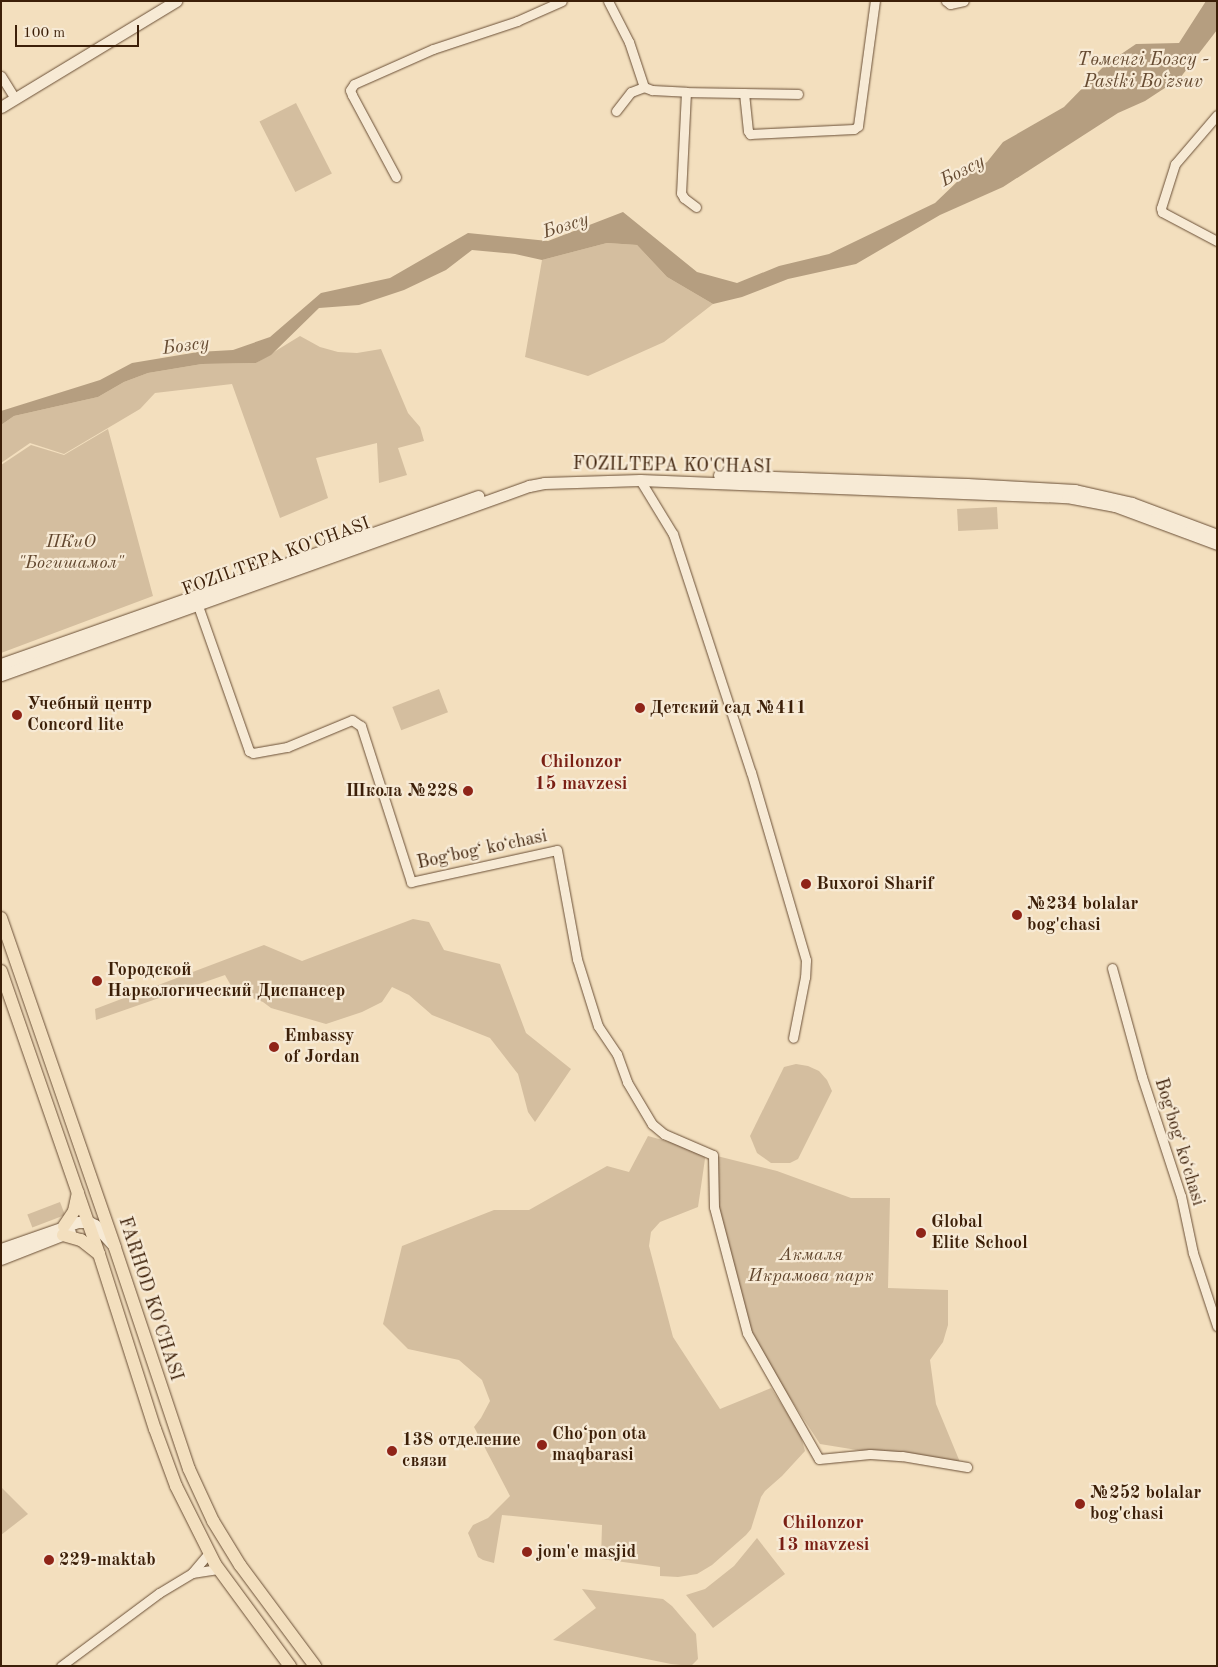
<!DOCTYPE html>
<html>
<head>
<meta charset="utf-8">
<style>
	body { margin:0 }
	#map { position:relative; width:1218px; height:1667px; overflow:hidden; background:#f3dfbe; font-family:"Old Standard TT",serif }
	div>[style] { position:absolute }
	.green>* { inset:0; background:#d4be9f; transform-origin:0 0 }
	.water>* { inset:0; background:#b59e80 }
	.roads { filter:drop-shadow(0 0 1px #6a4f36) drop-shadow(0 0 1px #6a4f36) }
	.street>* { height:9px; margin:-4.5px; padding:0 4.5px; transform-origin:4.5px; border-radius:4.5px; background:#f7ead5 }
	.secondary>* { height:11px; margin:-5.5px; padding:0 5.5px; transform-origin:5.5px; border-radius:5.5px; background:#f7ead5 }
	.primary>* { height:12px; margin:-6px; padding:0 6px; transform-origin:6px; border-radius:6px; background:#f3dfbe }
	.dots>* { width:14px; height:14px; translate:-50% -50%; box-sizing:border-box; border:2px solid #f7ead5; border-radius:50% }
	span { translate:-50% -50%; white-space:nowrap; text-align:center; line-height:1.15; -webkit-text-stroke:4.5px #f7ead5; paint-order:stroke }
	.street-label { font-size:18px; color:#3c1f08 }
	.park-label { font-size:18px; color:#62472e; font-style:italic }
	.poi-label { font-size:18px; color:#3c1f08; font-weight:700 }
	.left { translate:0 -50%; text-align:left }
	.right { translate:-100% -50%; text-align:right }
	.water-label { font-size:19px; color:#664b32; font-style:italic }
	.neighbourhood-label { font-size:19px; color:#7a1f14; font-weight:700 }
	.frame { position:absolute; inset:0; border:2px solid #3c1f08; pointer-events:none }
	.scale { position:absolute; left:15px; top:25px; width:124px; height:22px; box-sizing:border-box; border:2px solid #3c1f08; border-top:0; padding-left:6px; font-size:15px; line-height:18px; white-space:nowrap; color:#3c1f08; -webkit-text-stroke:4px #f7ead5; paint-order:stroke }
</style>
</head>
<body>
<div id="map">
	<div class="green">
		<div style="left:296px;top:103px;width:79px;height:41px;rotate:63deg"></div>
		<div style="clip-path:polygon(607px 243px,637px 245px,667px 277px,713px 304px,664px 342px,588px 376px,525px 357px,542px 260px)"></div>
		<div style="clip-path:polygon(300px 336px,320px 347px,338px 352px,357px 353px,381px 349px,408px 413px,420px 427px,424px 441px,398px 448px,407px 475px,379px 483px,377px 443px,316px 458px,328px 498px,280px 518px,232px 384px,155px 393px,140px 409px,64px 454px,30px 443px,1px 463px,1px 425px,14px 416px,98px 397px,124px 382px,148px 373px,202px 364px,256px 363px)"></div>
		<div style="clip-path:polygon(108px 429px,153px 596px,1px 653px,1px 465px,31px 445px,64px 455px)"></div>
		<div style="left:997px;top:507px;width:22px;height:40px;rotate:87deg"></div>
		<div style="left:439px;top:689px;width:25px;height:50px;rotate:69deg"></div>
		<div style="clip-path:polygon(413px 919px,429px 922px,444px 950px,500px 964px,526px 1033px,571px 1069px,535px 1122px,528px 1112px,518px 1074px,490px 1038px,432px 1015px,409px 995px,392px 987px,382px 1002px,362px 1012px,326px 1024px,271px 1008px,263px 1002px,234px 991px,225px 975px,96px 1020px,95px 1009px,264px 945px,302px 961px)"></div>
		<div style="clip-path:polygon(796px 1064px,808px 1066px,819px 1071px,827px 1080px,832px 1091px,798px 1159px,790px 1163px,771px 1163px,757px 1153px,750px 1136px,784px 1067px)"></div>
		<div style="clip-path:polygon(648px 1136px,706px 1152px,698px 1207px,660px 1222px,651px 1232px,649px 1246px,673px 1337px,720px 1409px,771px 1388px,800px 1433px,805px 1451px,782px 1476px,765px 1491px,761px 1497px,751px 1529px,746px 1535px,712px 1565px,697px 1574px,678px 1577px,660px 1576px,660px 1567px,601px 1559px,602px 1525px,502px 1515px,494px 1563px,483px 1560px,478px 1557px,468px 1533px,473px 1525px,488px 1518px,510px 1496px,474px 1427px,481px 1418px,490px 1401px,482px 1380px,459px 1360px,408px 1349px,383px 1324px,402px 1246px,494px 1210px,529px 1210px,607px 1166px,629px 1172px)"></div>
		<div style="clip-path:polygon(713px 1155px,777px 1171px,851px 1198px,890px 1198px,888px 1288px,948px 1290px,948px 1325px,943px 1342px,930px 1360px,936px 1404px,962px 1467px,820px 1444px,749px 1335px,710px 1210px)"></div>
		<div style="left:60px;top:1202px;width:14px;height:35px;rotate:69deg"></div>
		<div style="clip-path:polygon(2px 1488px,28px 1514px,1px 1535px,1px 1489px)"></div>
		<div style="clip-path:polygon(757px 1538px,785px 1574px,713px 1628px,686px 1595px,705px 1589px,734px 1566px)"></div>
		<div style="clip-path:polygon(582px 1589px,663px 1599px,672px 1606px,696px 1634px,698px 1659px,691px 1666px,671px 1664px,553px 1640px,596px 1608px)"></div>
	</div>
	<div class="water">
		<div style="clip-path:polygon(1206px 1px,1217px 1px,1217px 30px,1180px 78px,1145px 101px,1118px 113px,1003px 187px,940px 215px,856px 264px,788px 279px,742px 297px,713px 304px,667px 277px,637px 245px,607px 243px,542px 260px,515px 254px,472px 250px,446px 270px,404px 290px,359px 305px,319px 308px,271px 355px,256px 363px,202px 364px,148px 373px,124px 382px,98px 397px,14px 416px,1px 425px,1px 411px,100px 380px,132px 363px,198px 352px,233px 350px,270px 337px,321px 293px,390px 278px,468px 233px,548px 241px,623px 212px,697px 272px,737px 283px,779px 266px,829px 254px,935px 203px,959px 180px,987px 162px,1003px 142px,1064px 107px,1105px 65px,1136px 44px,1179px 43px)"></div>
	</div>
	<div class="roads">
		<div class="street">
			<div style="left:608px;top:1px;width:46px;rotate:62.9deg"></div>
			<div style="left:629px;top:42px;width:47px;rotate:71.6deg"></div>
			<div style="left:644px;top:87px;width:9px;rotate:21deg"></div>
			<div style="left:652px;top:90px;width:34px;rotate:3deg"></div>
			<div style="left:686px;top:92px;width:112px;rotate:1deg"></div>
			<div style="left:946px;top:1px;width:5px;rotate:37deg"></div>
			<div style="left:950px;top:4px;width:14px;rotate:-12deg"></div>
			<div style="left:1px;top:76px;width:26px;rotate:58deg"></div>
			<div style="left:686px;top:92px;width:101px;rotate:92.8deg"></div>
			<div style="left:681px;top:193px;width:6px;rotate:59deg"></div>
			<div style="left:684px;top:198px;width:15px;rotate:37deg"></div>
			<div style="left:744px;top:93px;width:38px;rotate:84deg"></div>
			<div style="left:748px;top:131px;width:4px;rotate:56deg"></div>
			<div style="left:750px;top:134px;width:104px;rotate:-2.8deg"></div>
			<div style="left:854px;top:129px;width:5px;rotate:-37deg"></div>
			<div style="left:858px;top:126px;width:126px;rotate:-82.3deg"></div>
			<div style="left:616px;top:111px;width:24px;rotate:-52deg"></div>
			<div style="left:631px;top:92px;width:14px;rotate:-21deg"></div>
			<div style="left:1217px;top:115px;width:65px;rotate:130.6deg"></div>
			<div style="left:1175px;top:164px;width:46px;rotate:107.7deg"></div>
			<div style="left:1161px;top:208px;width:4px;rotate:76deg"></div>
			<div style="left:1162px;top:212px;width:62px;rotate:27.8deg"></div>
			<div style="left:396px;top:177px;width:93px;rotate:-118.2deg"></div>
			<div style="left:352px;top:95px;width:5px;rotate:-112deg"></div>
			<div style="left:350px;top:90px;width:7px;rotate:-56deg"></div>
			<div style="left:354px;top:84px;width:86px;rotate:-23.9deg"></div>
			<div style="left:433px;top:49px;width:89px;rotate:-18.4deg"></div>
			<div style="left:517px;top:21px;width:49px;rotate:-24deg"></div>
			<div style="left:640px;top:480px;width:63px;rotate:58.6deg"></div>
			<div style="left:673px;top:534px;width:250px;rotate:71.9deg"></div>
			<div style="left:751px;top:772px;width:196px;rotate:73.7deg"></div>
			<div style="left:806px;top:960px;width:17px;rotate:93deg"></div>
			<div style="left:805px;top:977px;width:62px;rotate:101.1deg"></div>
			<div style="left:197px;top:603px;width:157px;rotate:70.6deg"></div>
			<div style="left:249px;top:751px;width:4px;rotate:27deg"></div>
			<div style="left:253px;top:753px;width:35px;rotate:-10deg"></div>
			<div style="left:287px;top:747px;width:70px;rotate:-22.6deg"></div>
			<div style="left:352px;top:720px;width:11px;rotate:34deg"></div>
			<div style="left:361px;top:726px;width:164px;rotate:72.2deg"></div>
			<div style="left:411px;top:882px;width:149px;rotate:-12.4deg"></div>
			<div style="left:557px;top:850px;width:111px;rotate:79.6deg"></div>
			<div style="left:577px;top:959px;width:70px;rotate:72.6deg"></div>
			<div style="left:598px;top:1026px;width:34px;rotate:56deg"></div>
			<div style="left:617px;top:1054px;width:30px;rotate:70deg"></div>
			<div style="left:627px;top:1082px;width:49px;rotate:59.2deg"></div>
			<div style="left:652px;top:1124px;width:16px;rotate:40deg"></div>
			<div style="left:664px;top:1134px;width:53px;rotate:23.2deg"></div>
			<div style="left:713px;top:1155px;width:52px;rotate:88.9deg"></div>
			<div style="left:714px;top:1207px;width:130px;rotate:75.3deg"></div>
			<div style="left:747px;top:1333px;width:145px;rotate:60.3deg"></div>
			<div style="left:819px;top:1459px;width:51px;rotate:-5.6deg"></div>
			<div style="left:870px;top:1454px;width:32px;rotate:4deg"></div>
			<div style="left:902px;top:1456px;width:66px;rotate:9.6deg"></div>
			<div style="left:1112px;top:968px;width:113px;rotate:74.6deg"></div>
			<div style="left:1142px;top:1077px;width:125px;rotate:71.9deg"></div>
			<div style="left:1181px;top:1196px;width:58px;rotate:78.1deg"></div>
			<div style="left:1193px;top:1253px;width:77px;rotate:71.8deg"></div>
			<div style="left:192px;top:1573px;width:26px;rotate:-9deg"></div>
			<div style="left:61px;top:1666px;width:122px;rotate:-36.7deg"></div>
			<div style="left:159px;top:1593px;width:39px;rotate:-31deg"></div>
			<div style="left:192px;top:1573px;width:25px;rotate:-50deg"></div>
		</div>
		<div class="secondary">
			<div style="left:1px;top:107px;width:205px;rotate:-31.2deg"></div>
			<div style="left:719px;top:475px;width:248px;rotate:2.1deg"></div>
			<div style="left:967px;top:484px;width:108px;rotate:3.2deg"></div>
			<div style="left:1075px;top:490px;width:58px;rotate:12.8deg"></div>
			<div style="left:1132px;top:503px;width:91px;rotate:20.6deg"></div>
			<div style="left:1px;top:664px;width:506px;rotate:-19.4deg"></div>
			<div style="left:1px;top:675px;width:561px;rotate:-19.7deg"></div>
			<div style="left:529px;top:486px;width:15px;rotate:-11deg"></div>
			<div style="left:544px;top:483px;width:96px;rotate:-1.8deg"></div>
			<div style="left:640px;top:480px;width:427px;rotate:2.3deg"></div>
			<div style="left:1067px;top:497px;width:49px;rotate:10.6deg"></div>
			<div style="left:1115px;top:506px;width:109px;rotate:20.4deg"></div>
			<div style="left:1px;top:1249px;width:82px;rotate:-19.3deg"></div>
			<div style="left:78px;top:1222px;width:11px"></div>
			<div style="left:89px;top:1222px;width:7px;rotate:27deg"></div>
			<div style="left:95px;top:1225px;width:27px;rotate:48deg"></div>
			<div style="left:1px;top:1259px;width:74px;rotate:-21.4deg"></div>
		</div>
		<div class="primary">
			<div style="left:1px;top:918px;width:349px;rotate:70.9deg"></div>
			<div style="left:115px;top:1248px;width:233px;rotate:71.5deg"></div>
			<div style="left:189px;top:1469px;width:57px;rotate:65.2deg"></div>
			<div style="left:213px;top:1521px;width:52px;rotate:58.5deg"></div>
			<div style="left:240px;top:1565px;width:126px;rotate:53.4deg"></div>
			<div style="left:1px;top:971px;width:299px;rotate:70.9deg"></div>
			<div style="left:99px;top:1254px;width:184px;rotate:72.3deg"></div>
			<div style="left:155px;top:1429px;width:61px;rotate:69.8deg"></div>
			<div style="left:176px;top:1486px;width:87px;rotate:63.4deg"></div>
			<div style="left:215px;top:1564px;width:127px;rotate:53.7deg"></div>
			<div style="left:64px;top:1226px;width:18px;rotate:-56deg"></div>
			<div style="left:74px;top:1211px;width:19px;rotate:-78deg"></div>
			<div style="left:63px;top:1235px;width:19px;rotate:16deg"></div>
			<div style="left:81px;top:1240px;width:23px;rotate:38deg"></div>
		</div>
	</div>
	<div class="dots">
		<div style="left:640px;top:708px;background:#8f2418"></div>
		<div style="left:17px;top:715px;background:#8f2418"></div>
		<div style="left:468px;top:791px;background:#8f2418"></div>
		<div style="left:806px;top:884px;background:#8f2418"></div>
		<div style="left:1017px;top:915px;background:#8f2418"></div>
		<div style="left:97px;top:981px;background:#8f2418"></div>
		<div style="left:274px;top:1047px;background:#8f2418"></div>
		<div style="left:921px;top:1233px;background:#8f2418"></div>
		<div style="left:542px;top:1445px;background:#8f2418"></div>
		<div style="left:392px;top:1451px;background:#8f2418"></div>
		<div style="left:1080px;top:1504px;background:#8f2418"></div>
		<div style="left:527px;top:1552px;background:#8f2418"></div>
		<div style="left:49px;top:1560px;background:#8f2418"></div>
	</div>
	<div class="street-label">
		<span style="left:672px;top:466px;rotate:1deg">FOZILTEPA KO'CHASI</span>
		<span style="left:276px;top:557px;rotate:-20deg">FOZILTEPA KO'CHASI</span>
		<span style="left:482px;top:850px;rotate:-12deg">Bogʻbogʻ koʻchasi</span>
		<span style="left:1179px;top:1142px;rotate:73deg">Bogʻbogʻ koʻchasi</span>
		<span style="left:150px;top:1299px;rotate:72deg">FARHOD KO'CHASI</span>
	</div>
	<div class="park-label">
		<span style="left:71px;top:553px">ПКиО<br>"Богишамол"</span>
		<span style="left:811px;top:1266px">Акмаля<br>Икрамова парк</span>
	</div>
	<div class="poi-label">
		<span class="left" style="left:27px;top:715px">Учебный центр<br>Concord lite</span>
		<span class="left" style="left:650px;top:708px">Детский сад №411</span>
		<span class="right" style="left:458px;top:791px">Школа №228</span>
		<span class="left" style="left:816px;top:884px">Buxoroi Sharif</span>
		<span class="left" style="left:1027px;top:915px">№234 bolalar<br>bog'chasi</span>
		<span class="left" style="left:107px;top:981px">Городской<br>Наркологический Диспансер</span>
		<span class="left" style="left:284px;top:1047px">Embassy<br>of Jordan</span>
		<span class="left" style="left:931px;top:1233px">Global<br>Elite School</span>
		<span class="left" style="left:552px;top:1445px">Choʻpon ota<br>maqbarasi</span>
		<span class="left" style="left:402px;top:1451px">138 отделение<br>связи</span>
		<span class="left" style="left:1090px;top:1504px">№252 bolalar<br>bog'chasi</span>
		<span class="left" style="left:537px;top:1552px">jom'e masjid</span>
		<span class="left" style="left:59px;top:1560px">229-maktab</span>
	</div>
	<div class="water-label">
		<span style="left:1143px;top:72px">Төменгі Бозсу -<br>Pastki Boʻzsuv</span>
		<span style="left:963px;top:172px;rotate:-28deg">Бозсу</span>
		<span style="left:566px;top:227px;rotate:-18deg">Бозсу</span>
		<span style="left:186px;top:347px;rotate:-7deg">Бозсу</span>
	</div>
	<div class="neighbourhood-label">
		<span style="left:581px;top:774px">Chilonzor<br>15 mavzesi</span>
		<span style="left:823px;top:1535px">Chilonzor<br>13 mavzesi</span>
	</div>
	<div class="frame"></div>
	<div class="scale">100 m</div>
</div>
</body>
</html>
